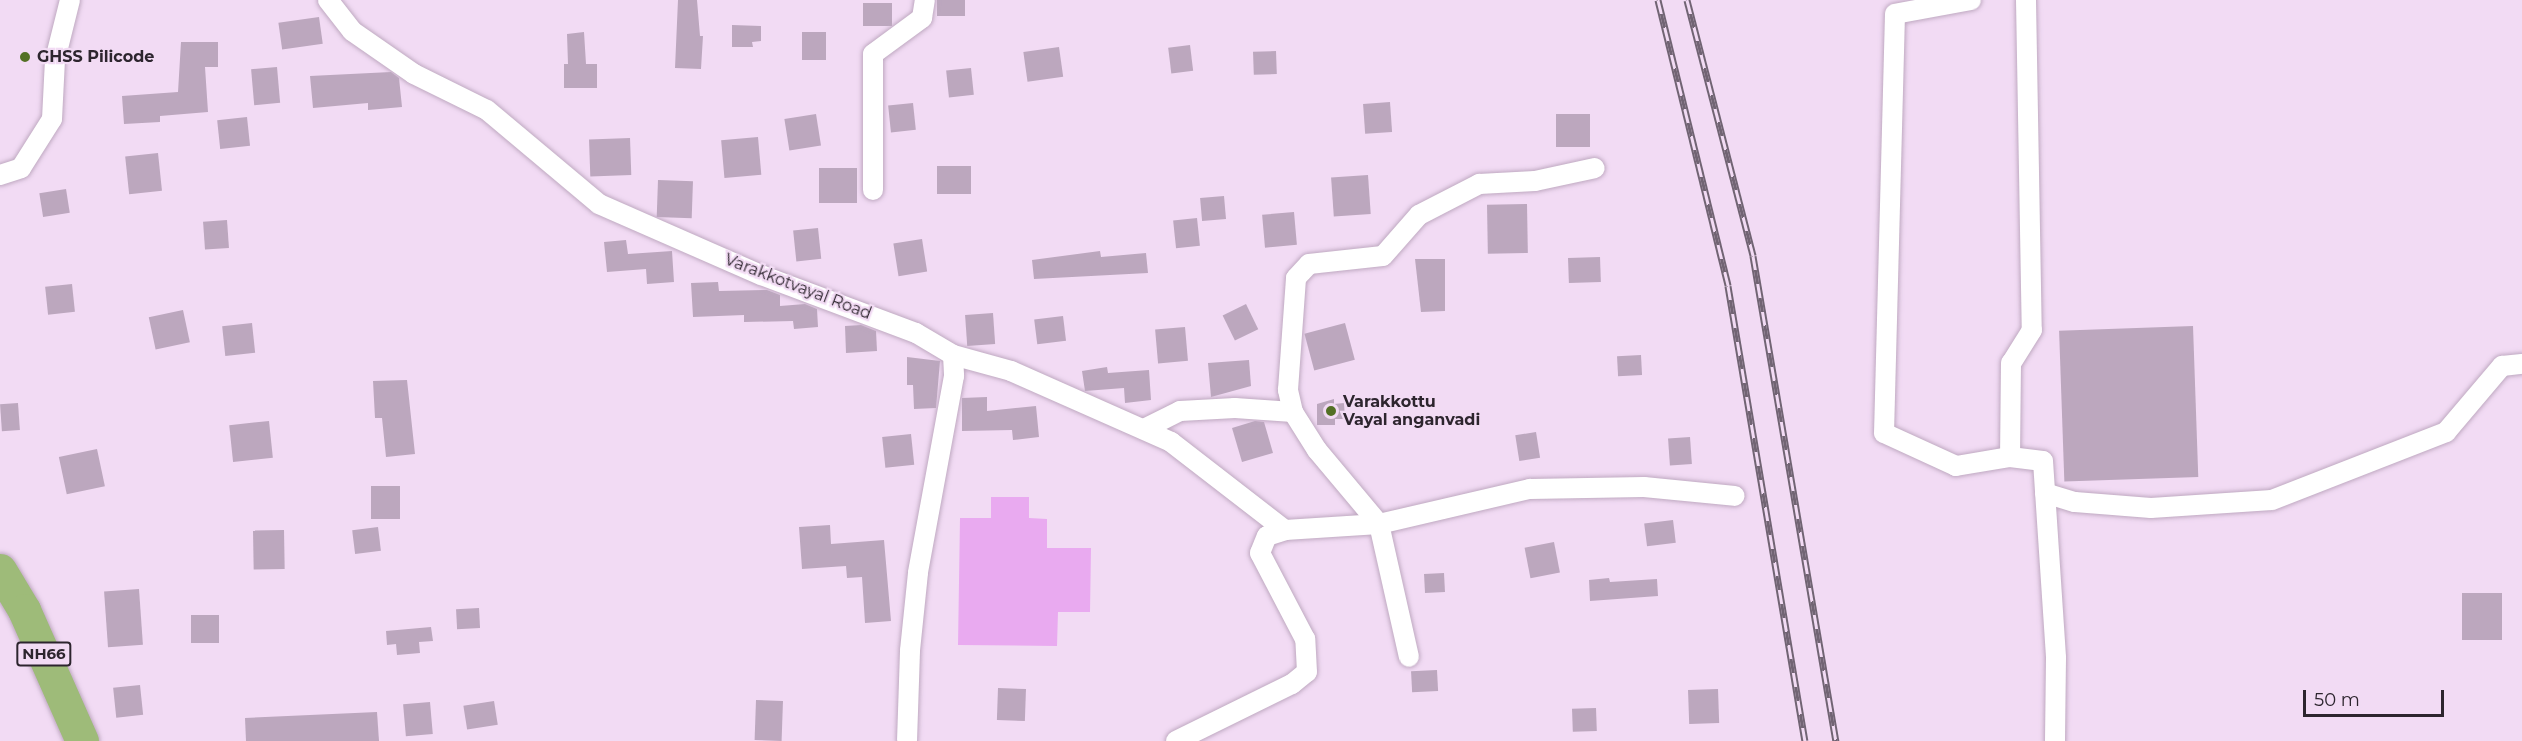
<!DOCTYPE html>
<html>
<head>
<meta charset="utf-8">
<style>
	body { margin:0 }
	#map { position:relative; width:2522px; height:741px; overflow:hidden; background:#f2dbf4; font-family:Montserrat,sans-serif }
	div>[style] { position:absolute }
	.water>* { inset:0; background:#e9aaf0 }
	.building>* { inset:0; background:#bca7be; transform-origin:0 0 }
	.roads { filter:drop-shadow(0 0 2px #bfa9c1) drop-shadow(0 0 2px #bfa9c1) }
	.street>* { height:20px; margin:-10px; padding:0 10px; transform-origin:10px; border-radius:10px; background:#fff }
	.highway>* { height:33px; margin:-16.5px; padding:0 16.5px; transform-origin:16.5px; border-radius:16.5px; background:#9ebb79 }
	.rail>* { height:7px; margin-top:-3.5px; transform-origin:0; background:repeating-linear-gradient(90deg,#f2dbf4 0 14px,#716473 0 28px); box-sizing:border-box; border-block:2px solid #716473 }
	.dots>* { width:16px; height:16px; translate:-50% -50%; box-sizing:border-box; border:3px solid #f2dbf4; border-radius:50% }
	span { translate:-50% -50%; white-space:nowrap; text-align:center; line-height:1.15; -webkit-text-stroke:4.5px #f2dbf4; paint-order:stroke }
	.shield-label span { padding:2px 4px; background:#f2dbf4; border:2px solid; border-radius:4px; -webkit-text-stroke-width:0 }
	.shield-label { font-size:15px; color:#2d252e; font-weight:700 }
	.poi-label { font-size:16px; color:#2d252e; font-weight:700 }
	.left { translate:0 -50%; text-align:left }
	.street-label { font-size:16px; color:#2d252e }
	.scale { position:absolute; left:2303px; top:690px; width:141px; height:27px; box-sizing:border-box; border:3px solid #2d252e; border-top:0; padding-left:8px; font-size:18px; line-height:21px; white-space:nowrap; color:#2d252e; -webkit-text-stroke:4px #f2dbf4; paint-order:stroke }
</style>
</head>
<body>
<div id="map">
	<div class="water">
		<div style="clip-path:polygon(991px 497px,1029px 497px,1029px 518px,1047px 519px,1047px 548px,1091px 548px,1090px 612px,1058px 612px,1057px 646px,958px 645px,960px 518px,991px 518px)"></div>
	</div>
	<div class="building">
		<div style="clip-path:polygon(678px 0,697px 0,700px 36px,703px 36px,701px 69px,675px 68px)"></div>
		<div style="left:937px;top:0;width:28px;height:16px"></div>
		<div style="left:863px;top:3px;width:29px;height:23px"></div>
		<div style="left:319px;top:17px;width:27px;height:41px;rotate:82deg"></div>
		<div style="clip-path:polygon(732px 25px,761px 26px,761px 41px,752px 42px,753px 47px,732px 47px)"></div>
		<div style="clip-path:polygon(584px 32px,586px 64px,597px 64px,597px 88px,564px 88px,564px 64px,568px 64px,567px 34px)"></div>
		<div style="left:802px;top:32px;width:24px;height:28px"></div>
		<div style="clip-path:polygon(181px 42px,218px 42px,218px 67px,205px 67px,208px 112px,160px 116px,160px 122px,124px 124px,122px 96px,178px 92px)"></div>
		<div style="left:1190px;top:45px;width:26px;height:22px;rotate:83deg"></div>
		<div style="left:1059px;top:47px;width:30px;height:36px;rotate:82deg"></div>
		<div style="left:1276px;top:51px;width:23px;height:23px;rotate:88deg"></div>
		<div style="left:277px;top:67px;width:36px;height:26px;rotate:85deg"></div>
		<div style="left:971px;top:68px;width:27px;height:25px;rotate:84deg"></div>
		<div style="clip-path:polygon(391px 72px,399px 78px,402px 107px,368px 110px,368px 103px,313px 108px,310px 76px)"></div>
		<div style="left:1390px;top:102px;width:30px;height:27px;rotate:86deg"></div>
		<div style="left:913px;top:103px;width:27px;height:25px;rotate:84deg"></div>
		<div style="left:816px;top:114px;width:32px;height:32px;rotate:81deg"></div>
		<div style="left:1590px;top:114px;width:33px;height:34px;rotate:90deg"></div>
		<div style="left:247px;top:117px;width:29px;height:30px;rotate:84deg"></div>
		<div style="left:758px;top:137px;width:38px;height:37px;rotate:85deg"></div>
		<div style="left:630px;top:138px;width:37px;height:41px;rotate:88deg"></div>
		<div style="left:158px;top:153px;width:38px;height:33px;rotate:84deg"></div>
		<div style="left:937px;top:166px;width:34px;height:28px"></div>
		<div style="left:857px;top:168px;width:35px;height:38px;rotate:90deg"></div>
		<div style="left:1368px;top:175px;width:39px;height:37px;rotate:86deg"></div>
		<div style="left:658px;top:180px;width:35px;height:37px;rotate:2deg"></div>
		<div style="left:66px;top:189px;width:24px;height:27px;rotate:81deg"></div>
		<div style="left:1224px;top:196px;width:23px;height:24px;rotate:85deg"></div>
		<div style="left:1527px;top:204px;width:49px;height:40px;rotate:89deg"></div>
		<div style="left:1294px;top:212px;width:33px;height:32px;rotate:85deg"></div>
		<div style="left:1197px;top:218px;width:28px;height:24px;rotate:84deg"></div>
		<div style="left:227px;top:220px;width:28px;height:24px;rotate:86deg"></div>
		<div style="left:818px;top:228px;width:31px;height:25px;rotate:84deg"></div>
		<div style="left:922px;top:239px;width:33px;height:29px;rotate:81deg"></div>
		<div style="clip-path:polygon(626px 240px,628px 254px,672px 251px,674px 282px,647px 284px,646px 269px,607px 272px,604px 242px)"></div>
		<div style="clip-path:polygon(1100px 251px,1101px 257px,1146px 253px,1148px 273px,1034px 279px,1032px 260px)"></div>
		<div style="left:1600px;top:257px;width:25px;height:32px;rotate:88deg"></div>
		<div style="clip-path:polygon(1415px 259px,1445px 259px,1445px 311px,1421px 312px)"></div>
		<div style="clip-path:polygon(718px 282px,719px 291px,767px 290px,780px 295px,780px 306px,805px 304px,817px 309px,818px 327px,794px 329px,793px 321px,744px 322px,744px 315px,693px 317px,691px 283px)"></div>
		<div style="left:72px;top:284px;width:28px;height:27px;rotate:84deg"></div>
		<div style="left:1246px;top:304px;width:28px;height:26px;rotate:64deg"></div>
		<div style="left:183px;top:310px;width:33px;height:35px;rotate:78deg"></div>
		<div style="left:993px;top:313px;width:31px;height:28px;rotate:86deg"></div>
		<div style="left:1063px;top:316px;width:25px;height:29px;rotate:83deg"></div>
		<div style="left:252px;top:323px;width:30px;height:30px;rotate:84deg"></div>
		<div style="left:1345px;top:323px;width:38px;height:42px;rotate:75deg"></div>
		<div style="clip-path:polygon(861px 325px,876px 331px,877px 351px,846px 353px,845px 326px)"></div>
		<div style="left:2193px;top:326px;width:151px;height:134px;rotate:88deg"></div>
		<div style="left:1185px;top:327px;width:34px;height:30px;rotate:85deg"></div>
		<div style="left:1641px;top:355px;width:20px;height:24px;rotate:87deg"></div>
		<div style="clip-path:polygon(907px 357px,940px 361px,936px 408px,914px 409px,913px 385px,907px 385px)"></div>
		<div style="clip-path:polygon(1249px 360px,1251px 386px,1211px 397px,1208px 363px)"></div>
		<div style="clip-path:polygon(1107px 367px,1108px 373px,1149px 370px,1151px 400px,1125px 403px,1124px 388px,1085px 391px,1082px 371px)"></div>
		<div style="clip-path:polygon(407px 380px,415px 454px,386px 457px,382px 418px,375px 418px,373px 381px)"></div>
		<div style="clip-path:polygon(987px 397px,987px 411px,1036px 406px,1039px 437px,1013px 440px,1012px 430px,962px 431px,962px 398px)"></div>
		<div style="clip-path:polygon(1334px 399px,1334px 404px,1344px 403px,1345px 419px,1335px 419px,1335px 425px,1317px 425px,1317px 404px)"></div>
		<div style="left:18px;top:403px;width:27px;height:18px;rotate:86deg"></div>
		<div style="left:269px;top:421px;width:37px;height:40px;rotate:84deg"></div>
		<div style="clip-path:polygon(1255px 421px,1264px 422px,1273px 453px,1242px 462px,1232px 428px)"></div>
		<div style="left:1536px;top:432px;width:26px;height:21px;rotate:81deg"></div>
		<div style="left:911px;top:434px;width:31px;height:29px;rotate:84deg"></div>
		<div style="left:1690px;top:437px;width:27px;height:22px;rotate:86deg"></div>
		<div style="left:97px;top:449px;width:38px;height:39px;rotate:78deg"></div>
		<div style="left:371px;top:486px;width:29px;height:33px"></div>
		<div style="left:1673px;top:520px;width:23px;height:29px;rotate:83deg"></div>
		<div style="clip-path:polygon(830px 525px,831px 544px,884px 540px,891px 621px,865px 623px,862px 577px,847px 578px,846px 566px,802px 569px,799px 527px)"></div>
		<div style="left:378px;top:527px;width:24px;height:26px;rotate:83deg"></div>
		<div style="left:284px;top:530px;width:39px;height:31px;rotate:89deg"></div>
		<div style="left:1554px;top:542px;width:31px;height:30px;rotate:79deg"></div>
		<div style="left:1444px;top:573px;width:19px;height:20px;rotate:87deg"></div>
		<div style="clip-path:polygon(1609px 578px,1610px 582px,1657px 579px,1658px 596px,1590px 601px,1589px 580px)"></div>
		<div style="left:139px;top:589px;width:56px;height:35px;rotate:86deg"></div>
		<div style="left:2462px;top:593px;width:40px;height:47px"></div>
		<div style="left:479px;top:608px;width:20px;height:23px;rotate:87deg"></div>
		<div style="left:191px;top:615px;width:28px;height:28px"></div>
		<div style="clip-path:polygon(431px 627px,433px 641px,419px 642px,420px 653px,397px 655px,396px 644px,387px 645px,386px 631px)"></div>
		<div style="left:1437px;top:670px;width:21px;height:26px;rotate:87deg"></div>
		<div style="left:140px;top:685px;width:30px;height:27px;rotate:84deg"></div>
		<div style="left:998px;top:688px;width:28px;height:32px;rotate:2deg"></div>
		<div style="left:1718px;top:689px;width:34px;height:30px;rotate:88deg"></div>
		<div style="left:756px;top:700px;width:27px;height:40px;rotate:2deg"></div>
		<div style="left:494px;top:701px;width:24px;height:31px;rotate:81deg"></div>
		<div style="left:430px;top:702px;width:32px;height:27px;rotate:85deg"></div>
		<div style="left:1596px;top:708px;width:23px;height:24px;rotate:88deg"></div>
		<div style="clip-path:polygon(377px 712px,379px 741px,246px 741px,245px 718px)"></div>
	</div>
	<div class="roads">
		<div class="street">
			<div style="left:328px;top:0;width:39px;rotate:52deg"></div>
			<div style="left:352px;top:31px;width:75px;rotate:34.7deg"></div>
			<div style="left:414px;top:74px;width:81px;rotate:26.3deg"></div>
			<div style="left:487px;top:110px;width:146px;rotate:40deg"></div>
			<div style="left:599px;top:204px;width:177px;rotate:23.7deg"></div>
			<div style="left:761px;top:275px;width:165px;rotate:20.5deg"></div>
			<div style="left:916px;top:333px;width:43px;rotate:30.7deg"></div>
			<div style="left:953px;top:355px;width:21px;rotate:87deg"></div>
			<div style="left:954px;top:376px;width:200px;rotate:100.4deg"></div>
			<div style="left:918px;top:573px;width:78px;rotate:95.9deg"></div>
			<div style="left:910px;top:651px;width:89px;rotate:91.9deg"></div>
			<div style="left:1971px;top:0;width:77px;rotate:169.6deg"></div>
			<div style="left:1895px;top:14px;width:419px;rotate:91.5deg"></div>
			<div style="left:1884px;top:433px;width:79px;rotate:24.6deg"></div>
			<div style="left:1956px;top:466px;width:55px;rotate:-9.5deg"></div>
			<div style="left:2026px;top:0;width:330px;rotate:89deg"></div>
			<div style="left:2032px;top:330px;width:39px;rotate:122deg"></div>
			<div style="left:2011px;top:363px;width:94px;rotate:90.6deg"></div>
			<div style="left:2010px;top:457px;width:33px;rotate:7deg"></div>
			<div style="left:2043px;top:461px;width:197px;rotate:86.2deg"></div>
			<div style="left:2056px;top:658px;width:83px;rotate:90.7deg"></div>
			<div style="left:0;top:175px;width:22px;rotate:-18deg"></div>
			<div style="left:21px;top:168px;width:58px;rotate:-57.7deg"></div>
			<div style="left:52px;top:119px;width:59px;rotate:-87.1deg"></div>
			<div style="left:55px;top:60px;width:62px;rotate:-76deg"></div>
			<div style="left:873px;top:190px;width:136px;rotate:-90deg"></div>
			<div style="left:873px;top:54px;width:61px;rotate:-36.3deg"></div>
			<div style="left:922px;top:18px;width:18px;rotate:-81deg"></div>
			<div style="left:953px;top:355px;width:60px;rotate:15.4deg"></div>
			<div style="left:1011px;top:371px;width:175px;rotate:23.9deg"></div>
			<div style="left:1171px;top:442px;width:144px;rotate:37.7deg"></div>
			<div style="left:1293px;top:412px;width:23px;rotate:-103deg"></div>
			<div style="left:1288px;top:390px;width:112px;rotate:-85.9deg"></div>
			<div style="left:1296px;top:278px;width:19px;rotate:-47deg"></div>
			<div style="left:1309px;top:264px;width:74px;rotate:-6.2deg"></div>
			<div style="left:1383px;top:256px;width:55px;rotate:-48.7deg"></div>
			<div style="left:1419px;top:215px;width:68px;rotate:-27.3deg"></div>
			<div style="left:1479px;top:184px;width:56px;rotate:-3.1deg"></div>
			<div style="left:1535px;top:181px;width:61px;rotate:-12.2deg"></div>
			<div style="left:1144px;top:429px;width:40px;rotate:-26.6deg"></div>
			<div style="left:1180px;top:411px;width:55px;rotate:-3.1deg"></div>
			<div style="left:1235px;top:408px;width:58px;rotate:3.9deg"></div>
			<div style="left:1293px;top:412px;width:45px;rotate:57.7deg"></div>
			<div style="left:1317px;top:450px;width:97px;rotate:50deg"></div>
			<div style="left:1379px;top:524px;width:136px;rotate:77.3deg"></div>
			<div style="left:2045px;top:493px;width:31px;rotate:17deg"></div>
			<div style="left:2075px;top:502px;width:76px;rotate:4.5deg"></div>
			<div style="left:2151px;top:508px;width:121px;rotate:-3.8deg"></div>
			<div style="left:2272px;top:500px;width:187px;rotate:-21.3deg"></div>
			<div style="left:2446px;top:432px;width:87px;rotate:-49.7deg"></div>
			<div style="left:2502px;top:366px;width:20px;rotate:-6deg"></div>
			<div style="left:1176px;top:741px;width:129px;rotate:-26.2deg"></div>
			<div style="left:1292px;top:684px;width:19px;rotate:-39deg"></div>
			<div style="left:1307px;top:672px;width:33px;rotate:-93deg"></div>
			<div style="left:1305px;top:639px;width:97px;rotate:-117.6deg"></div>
			<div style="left:1260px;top:553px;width:18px;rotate:-68deg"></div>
			<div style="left:1267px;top:536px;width:19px;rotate:-18deg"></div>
			<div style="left:1285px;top:530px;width:94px;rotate:-3.7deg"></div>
			<div style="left:1379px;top:524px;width:155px;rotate:-13.1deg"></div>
			<div style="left:1530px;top:489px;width:114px;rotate:-1deg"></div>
			<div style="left:1644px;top:487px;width:91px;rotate:5.6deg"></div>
		</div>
		<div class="highway">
			<div style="left:0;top:570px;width:47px;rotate:59deg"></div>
			<div style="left:24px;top:610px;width:143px;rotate:66.1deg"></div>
		</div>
	</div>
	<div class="rail">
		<div style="left:1658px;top:0;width:294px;rotate:76.2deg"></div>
		<div style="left:1728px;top:286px;width:461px;rotate:80.4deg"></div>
		<div style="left:1687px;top:0;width:264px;rotate:75.5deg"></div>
		<div style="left:1753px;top:256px;width:492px;rotate:80.3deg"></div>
	</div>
	<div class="dots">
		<div style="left:25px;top:57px;background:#537025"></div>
		<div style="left:1331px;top:411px;background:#537025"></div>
	</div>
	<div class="shield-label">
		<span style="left:44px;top:654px">NH66</span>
	</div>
	<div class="poi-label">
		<span class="left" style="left:37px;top:57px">GHSS Pilicode</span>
		<span class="left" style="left:1343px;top:411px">Varakkottu<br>Vayal anganvadi</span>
	</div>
	<div class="street-label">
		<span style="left:798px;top:287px;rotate:21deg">Varakkotvayal Road</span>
	</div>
	<div class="scale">50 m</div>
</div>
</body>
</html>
